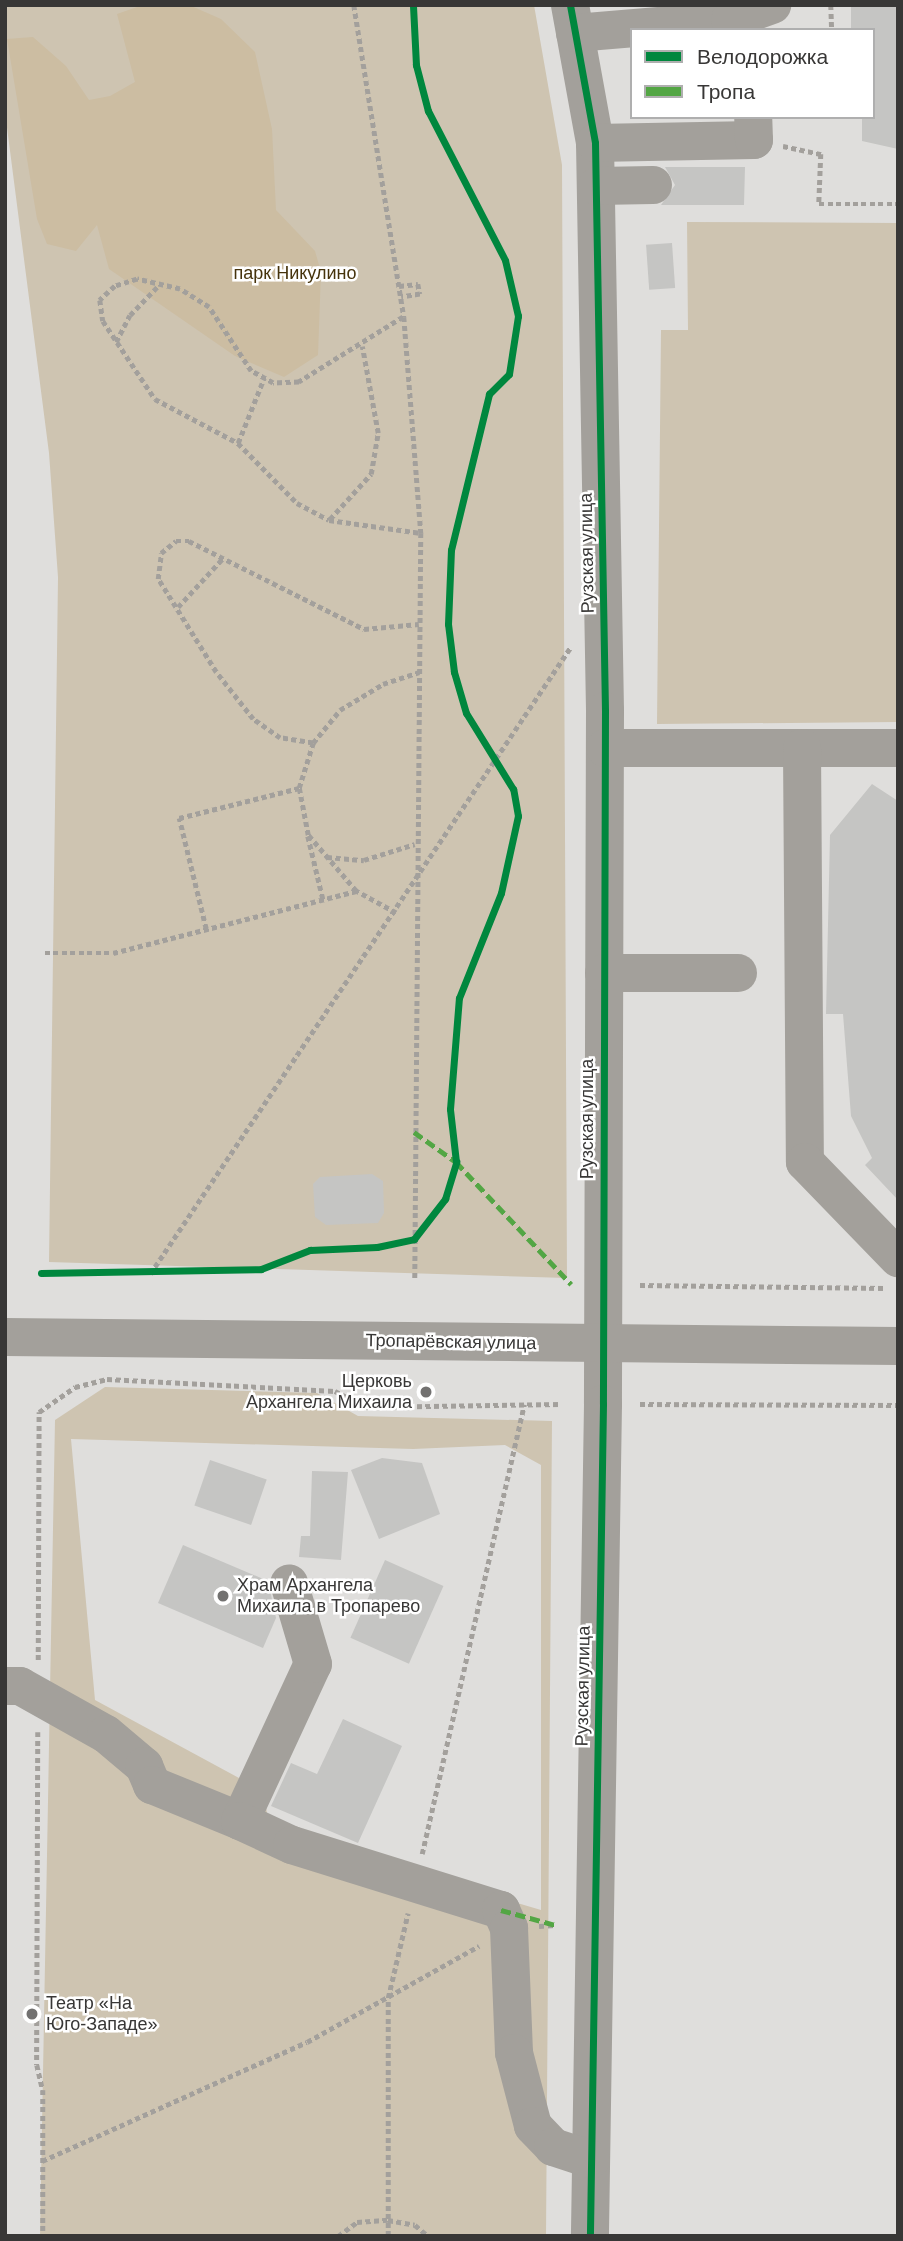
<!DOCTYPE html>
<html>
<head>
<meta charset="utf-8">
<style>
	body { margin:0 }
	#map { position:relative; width:903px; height:2241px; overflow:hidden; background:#dfdedc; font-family:Helvetica,sans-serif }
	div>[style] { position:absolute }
	.green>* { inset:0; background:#cec4b1 }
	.forest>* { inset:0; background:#ccbda2 }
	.building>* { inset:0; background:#c5c5c3; transform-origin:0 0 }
	.path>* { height:4.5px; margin-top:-2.25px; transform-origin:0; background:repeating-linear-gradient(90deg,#a3a09c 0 5px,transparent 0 8.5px) }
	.minor>* { height:38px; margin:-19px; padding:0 19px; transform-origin:19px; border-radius:19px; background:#a3a09b }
	.quiet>* { height:5px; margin-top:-2.5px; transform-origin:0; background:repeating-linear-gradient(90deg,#53a644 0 10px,transparent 0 15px) }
	.cycleway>* { height:7px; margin:-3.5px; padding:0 3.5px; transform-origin:3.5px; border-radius:3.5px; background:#00873e }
	.dots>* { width:19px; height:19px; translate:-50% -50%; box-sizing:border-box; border:4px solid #fff; border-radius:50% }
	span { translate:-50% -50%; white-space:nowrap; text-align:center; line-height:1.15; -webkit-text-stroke:5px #fff; paint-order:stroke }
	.park-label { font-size:18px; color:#46330c }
	.street-label { font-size:18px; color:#383736 }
	.poi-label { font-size:18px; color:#383736 }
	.right { translate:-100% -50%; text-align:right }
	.left { translate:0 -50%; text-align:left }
	.frame { position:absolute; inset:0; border:7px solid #383736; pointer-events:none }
	.legend { position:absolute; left:630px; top:28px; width:245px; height:91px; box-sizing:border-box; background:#fff; border:2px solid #afafaf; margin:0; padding:9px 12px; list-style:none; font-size:21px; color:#383736 }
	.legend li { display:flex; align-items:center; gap:14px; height:35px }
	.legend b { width:35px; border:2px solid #afafaf }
</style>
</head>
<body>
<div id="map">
	<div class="green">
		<div style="clip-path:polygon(5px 5px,534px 5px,562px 165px,567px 1278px,49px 1262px,58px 577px,49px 453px,5px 112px)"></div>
		<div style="clip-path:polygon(687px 222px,898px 223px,898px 722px,657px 724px,661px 330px,688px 330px)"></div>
		<div style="clip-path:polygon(evenodd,105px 1387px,317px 1393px,358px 1416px,552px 1421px,546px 2236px,40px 2236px,55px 1420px,105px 1387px,71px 1439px,413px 1449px,505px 1445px,541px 1465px,541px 1910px,270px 1829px,263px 1791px,95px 1700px,71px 1439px)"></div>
	</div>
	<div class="forest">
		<div style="clip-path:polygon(143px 5px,189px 5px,221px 19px,255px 52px,272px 129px,276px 210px,315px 251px,321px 272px,318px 355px,284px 377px,235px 356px,109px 269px,97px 225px,76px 251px,47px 244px,37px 219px,7px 39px,33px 37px,66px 66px,89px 100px,110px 96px,135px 82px,117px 14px)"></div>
	</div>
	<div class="building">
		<div style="clip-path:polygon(851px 5px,898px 5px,898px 149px,862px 141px,862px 117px,873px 117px,873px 30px,851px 30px)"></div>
		<div style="clip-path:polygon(665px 167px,745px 167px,744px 205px,661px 205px,675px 185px)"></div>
		<div style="left:672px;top:243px;width:45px;height:26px;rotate:86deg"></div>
		<div style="clip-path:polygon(872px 784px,898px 801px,898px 1200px,865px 1165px,872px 1158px,851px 1116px,843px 1014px,826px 1014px,830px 835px)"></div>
		<div style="clip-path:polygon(372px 1174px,383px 1181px,384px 1213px,378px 1223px,326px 1225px,315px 1217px,313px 1184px,320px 1177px)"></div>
		<div style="clip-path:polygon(382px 1458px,422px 1463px,440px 1514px,379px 1539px,351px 1470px)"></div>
		<div style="left:210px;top:1460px;width:60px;height:48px;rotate:19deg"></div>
		<div style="clip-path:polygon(312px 1471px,348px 1472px,341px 1560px,299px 1557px,301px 1536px,310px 1536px)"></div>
		<div style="clip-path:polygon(183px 1545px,268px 1581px,276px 1618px,263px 1648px,158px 1603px)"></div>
		<div style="left:385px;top:1560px;width:64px;height:85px;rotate:24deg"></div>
		<div style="clip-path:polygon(343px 1719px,402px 1746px,358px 1843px,271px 1806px,291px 1763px,317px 1774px)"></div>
	</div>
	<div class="path">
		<div style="left:354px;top:5px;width:316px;rotate:80.9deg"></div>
		<div style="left:404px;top:317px;width:217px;rotate:85.5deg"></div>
		<div style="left:421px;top:533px;width:747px;rotate:90.46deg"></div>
		<div style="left:831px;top:5px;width:25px;rotate:88deg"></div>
		<div style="left:783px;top:146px;width:39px;rotate:12deg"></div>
		<div style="left:821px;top:154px;width:50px;rotate:92.3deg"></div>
		<div style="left:819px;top:204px;width:79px"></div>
		<div style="left:399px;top:286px;width:19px;rotate:-6deg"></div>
		<div style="left:418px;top:284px;width:10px;rotate:79deg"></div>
		<div style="left:420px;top:294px;width:19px;rotate:171deg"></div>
		<div style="left:403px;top:317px;width:123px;rotate:148deg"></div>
		<div style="left:299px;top:382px;width:26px;rotate:178deg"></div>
		<div style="left:273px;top:383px;width:25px;rotate:-151deg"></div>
		<div style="left:251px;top:371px;width:77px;rotate:-123.3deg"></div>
		<div style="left:209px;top:307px;width:34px;rotate:-148deg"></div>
		<div style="left:180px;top:289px;width:44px;rotate:-166.9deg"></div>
		<div style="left:137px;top:279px;width:23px;rotate:162deg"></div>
		<div style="left:115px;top:286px;width:21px;rotate:137deg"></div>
		<div style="left:100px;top:300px;width:21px;rotate:82deg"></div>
		<div style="left:103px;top:321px;width:94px;rotate:56.3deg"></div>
		<div style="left:155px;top:399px;width:94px;rotate:27.9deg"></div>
		<div style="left:238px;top:443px;width:84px;rotate:45.5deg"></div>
		<div style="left:297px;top:503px;width:36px;rotate:28deg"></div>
		<div style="left:329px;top:520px;width:93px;rotate:8deg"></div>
		<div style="left:116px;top:342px;width:30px;rotate:-63deg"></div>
		<div style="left:130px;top:315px;width:39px;rotate:-46deg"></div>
		<div style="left:238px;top:443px;width:70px;rotate:-68.2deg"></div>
		<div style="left:330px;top:519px;width:61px;rotate:-47.7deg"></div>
		<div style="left:371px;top:474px;width:42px;rotate:-80.3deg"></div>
		<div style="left:378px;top:433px;width:88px;rotate:-100.4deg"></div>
		<div style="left:178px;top:607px;width:67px;rotate:-47.4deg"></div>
		<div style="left:313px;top:743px;width:33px;rotate:-171deg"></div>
		<div style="left:280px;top:738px;width:33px;rotate:-145deg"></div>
		<div style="left:253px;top:719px;width:60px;rotate:-128.2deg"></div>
		<div style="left:216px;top:672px;width:110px;rotate:-121.9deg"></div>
		<div style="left:158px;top:579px;width:26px;rotate:-83deg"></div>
		<div style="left:161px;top:553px;width:19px;rotate:-39deg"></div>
		<div style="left:176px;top:541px;width:13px"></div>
		<div style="left:189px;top:541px;width:196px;rotate:26.7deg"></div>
		<div style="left:364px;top:629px;width:55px;rotate:-5.2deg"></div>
		<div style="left:308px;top:836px;width:65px;rotate:76.6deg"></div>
		<div style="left:327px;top:857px;width:37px;rotate:5deg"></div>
		<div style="left:364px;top:860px;width:53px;rotate:-17.4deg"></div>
		<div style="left:396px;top:913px;width:46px;rotate:-151.2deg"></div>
		<div style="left:356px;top:891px;width:74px;rotate:-130.6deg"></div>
		<div style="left:308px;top:835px;width:48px;rotate:-100.8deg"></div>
		<div style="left:299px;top:788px;width:47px;rotate:-72.7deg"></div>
		<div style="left:313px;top:743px;width:43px;rotate:-50.7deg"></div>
		<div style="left:340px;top:710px;width:50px;rotate:-31.2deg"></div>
		<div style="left:383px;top:684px;width:38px;rotate:-18deg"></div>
		<div style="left:206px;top:929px;width:114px;rotate:-103.7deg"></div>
		<div style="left:179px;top:818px;width:124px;rotate:-14deg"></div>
		<div style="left:45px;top:953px;width:68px"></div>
		<div style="left:113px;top:953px;width:251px;rotate:-14.3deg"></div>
		<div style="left:150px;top:1274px;width:754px;rotate:-56.14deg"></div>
		<div style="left:640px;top:1285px;width:244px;rotate:0.7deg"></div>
		<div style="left:640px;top:1404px;width:258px;rotate:0.2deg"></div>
		<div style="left:38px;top:1660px;width:248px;rotate:-89.8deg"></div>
		<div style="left:39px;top:1412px;width:44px;rotate:-34.8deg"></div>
		<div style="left:75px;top:1387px;width:33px;rotate:-14deg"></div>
		<div style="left:107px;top:1379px;width:228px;rotate:3deg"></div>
		<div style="left:335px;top:1391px;width:35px;rotate:27deg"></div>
		<div style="left:366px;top:1407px;width:195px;rotate:-0.9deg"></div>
		<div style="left:38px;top:1732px;width:333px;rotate:90.2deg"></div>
		<div style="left:37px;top:2065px;width:26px;rotate:77deg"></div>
		<div style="left:43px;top:2090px;width:146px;rotate:90deg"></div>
		<div style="left:422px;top:1854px;width:461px;rotate:-77.2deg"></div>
		<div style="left:539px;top:1926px;width:16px;rotate:-4deg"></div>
		<div style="left:42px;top:2161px;width:290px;rotate:-24.2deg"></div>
		<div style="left:307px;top:2042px;width:197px;rotate:-29.2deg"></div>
		<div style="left:338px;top:2236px;width:24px;rotate:-36deg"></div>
		<div style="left:357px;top:2222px;width:31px;rotate:-4deg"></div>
		<div style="left:388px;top:2220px;width:27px;rotate:10deg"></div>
		<div style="left:415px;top:2225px;width:17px;rotate:40deg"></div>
		<div style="left:388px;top:2236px;width:238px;rotate:-90deg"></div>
		<div style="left:388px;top:1998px;width:87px;rotate:-76.8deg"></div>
	</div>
	<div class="minor">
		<div style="left:570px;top:5px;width:140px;rotate:79.7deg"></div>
		<div style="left:595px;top:143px;width:568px;rotate:88.99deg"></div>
		<div style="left:605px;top:711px;width:693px;rotate:90.17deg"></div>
		<div style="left:603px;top:1404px;width:832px;rotate:90.9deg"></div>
		<div style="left:575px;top:33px;width:156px;rotate:-4.8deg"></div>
		<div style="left:730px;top:20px;width:45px;rotate:-19.7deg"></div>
		<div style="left:595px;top:143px;width:159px;rotate:-1.1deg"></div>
		<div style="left:754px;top:140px;width:23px;rotate:-92deg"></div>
		<div style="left:597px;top:186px;width:56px;rotate:-1deg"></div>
		<div style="left:605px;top:748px;width:293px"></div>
		<div style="left:802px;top:748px;width:414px;rotate:89.6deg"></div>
		<div style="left:805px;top:1162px;width:134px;rotate:45.9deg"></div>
		<div style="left:604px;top:973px;width:134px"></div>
		<div style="left:5px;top:1337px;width:893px;rotate:0.58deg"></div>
		<div style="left:5px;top:1686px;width:15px"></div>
		<div style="left:20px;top:1686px;width:98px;rotate:29.2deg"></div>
		<div style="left:106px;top:1734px;width:50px;rotate:40.1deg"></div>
		<div style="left:144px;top:1766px;width:21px;rotate:67deg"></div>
		<div style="left:152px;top:1785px;width:95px;rotate:22.2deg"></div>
		<div style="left:240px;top:1821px;width:173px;rotate:-65.1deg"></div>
		<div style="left:313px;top:1664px;width:84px;rotate:-106.5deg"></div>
		<div style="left:240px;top:1821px;width:57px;rotate:24.8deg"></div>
		<div style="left:292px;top:1845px;width:219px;rotate:17.3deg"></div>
		<div style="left:501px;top:1910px;width:20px;rotate:66deg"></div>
		<div style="left:509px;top:1928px;width:125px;rotate:87.7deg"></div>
		<div style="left:514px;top:2053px;width:75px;rotate:75.4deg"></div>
		<div style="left:533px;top:2126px;width:29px;rotate:46deg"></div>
		<div style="left:553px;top:2147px;width:40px;rotate:18deg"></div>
	</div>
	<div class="quiet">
		<div style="left:414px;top:1132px;width:52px;rotate:35.5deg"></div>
		<div style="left:456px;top:1162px;width:168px;rotate:46.7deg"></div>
		<div style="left:501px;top:1910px;width:56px;rotate:15.5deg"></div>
	</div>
	<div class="cycleway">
		<div style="left:570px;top:5px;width:140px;rotate:79.7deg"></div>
		<div style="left:595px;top:143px;width:568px;rotate:88.99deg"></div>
		<div style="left:605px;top:711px;width:693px;rotate:90.17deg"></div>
		<div style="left:603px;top:1404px;width:832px;rotate:90.9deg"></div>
		<div style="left:41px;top:1273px;width:220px;rotate:-1deg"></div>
		<div style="left:261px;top:1269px;width:53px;rotate:-21.2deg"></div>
		<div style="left:310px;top:1250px;width:67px;rotate:-2.6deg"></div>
		<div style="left:377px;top:1247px;width:38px;rotate:-12deg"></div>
		<div style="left:414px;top:1239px;width:51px;rotate:-52.2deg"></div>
		<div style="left:445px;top:1199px;width:39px;rotate:-73deg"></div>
		<div style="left:456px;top:1162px;width:53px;rotate:-96.5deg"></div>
		<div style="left:450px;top:1109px;width:111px;rotate:-85.4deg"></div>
		<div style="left:459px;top:998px;width:113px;rotate:-68.2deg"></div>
		<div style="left:501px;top:893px;width:79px;rotate:-77.6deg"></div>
		<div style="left:518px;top:816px;width:27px;rotate:-100deg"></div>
		<div style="left:513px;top:789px;width:89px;rotate:-121.7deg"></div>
		<div style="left:466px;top:713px;width:43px;rotate:-106.3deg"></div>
		<div style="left:454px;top:672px;width:48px;rotate:-97.1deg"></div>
		<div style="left:448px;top:624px;width:74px;rotate:-87.7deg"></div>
		<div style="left:451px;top:550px;width:161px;rotate:-76.3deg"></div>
		<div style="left:489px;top:394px;width:28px;rotate:-45deg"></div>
		<div style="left:509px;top:374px;width:59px;rotate:-81.2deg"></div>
		<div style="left:518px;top:316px;width:57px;rotate:-103.1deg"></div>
		<div style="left:505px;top:260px;width:168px;rotate:-117.3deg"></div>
		<div style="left:428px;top:111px;width:48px;rotate:-104.6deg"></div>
		<div style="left:416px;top:65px;width:60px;rotate:-92.9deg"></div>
	</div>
	<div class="dots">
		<div style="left:426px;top:1392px;background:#727170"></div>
		<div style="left:223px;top:1596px;background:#727170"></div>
		<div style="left:32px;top:2014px;background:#727170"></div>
	</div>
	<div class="park-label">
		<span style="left:295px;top:273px">парк Никулино</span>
	</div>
	<div class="street-label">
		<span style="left:587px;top:553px;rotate:-91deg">Рузская улица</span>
		<span style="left:587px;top:1119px;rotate:-90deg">Рузская улица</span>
		<span style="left:451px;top:1342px;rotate:1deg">Тропарёвская улица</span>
		<span style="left:583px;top:1686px;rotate:-89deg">Рузская улица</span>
	</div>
	<div class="poi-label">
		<span class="right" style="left:412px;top:1392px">Церковь<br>Архангела Михаила</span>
		<span class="left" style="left:237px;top:1596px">Храм Архангела<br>Михаила в Тропарево</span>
		<span class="left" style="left:46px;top:2014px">Театр «На<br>Юго-Западе»</span>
	</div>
	<div class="frame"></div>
	<ul class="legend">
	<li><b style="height:9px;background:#00873e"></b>Велодорожка</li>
	<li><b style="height:9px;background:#53a644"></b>Тропа</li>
	</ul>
</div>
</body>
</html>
